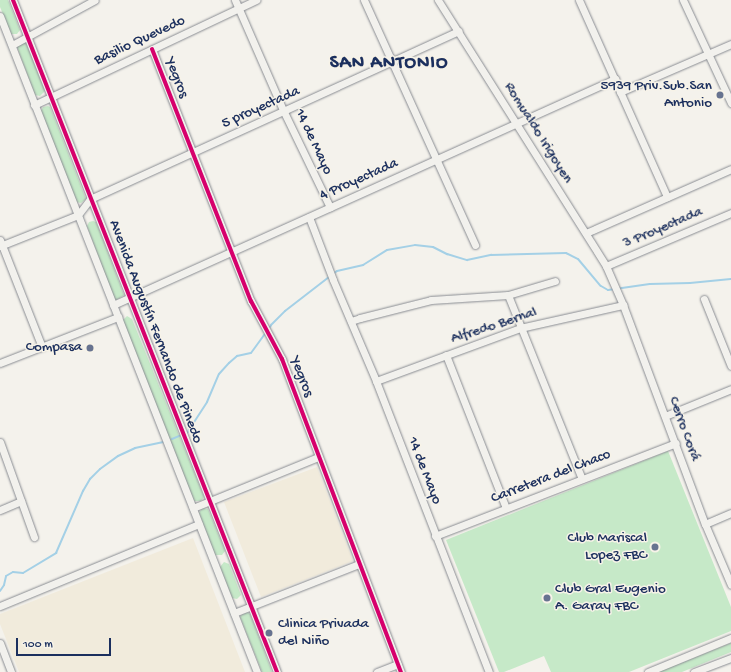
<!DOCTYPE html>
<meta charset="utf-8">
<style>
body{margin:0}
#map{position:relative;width:731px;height:672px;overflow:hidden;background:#f4f2ec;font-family:"Gochi Hand",sans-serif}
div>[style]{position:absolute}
.built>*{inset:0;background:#f1ebdc}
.green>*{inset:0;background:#c6e9c8}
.stream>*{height:2px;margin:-1px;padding:0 1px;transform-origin:1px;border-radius:1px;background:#a4d0e6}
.roads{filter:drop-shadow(0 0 1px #898c92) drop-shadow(0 0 1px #898c92)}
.minor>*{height:7px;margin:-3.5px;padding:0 3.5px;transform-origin:3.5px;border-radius:3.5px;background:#f2f1ed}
.cycleway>*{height:4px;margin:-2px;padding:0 2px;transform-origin:2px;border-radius:2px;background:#d6006c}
.dots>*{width:11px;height:11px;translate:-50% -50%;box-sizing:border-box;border:2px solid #f7f3e8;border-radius:50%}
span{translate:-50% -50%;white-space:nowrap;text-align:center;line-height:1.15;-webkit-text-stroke:3px #f7f3e8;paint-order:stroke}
.street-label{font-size:15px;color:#1b2f5e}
.poi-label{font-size:15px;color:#1b2f5e}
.right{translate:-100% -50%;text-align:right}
.left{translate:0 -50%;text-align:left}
.district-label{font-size:19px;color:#1b2f5e;font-weight:700;letter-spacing:1px}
.scale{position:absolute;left:16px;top:638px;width:95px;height:18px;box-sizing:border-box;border:2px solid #1b2f5e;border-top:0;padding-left:5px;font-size:12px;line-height:14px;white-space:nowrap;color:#1b2f5e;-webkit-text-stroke:3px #f7f3e8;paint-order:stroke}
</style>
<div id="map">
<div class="built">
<div style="clip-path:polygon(317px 467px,353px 561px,261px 597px,224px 502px)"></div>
<div style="clip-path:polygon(193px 538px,245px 672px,19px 672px,0 624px,0 614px)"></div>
</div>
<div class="green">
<div style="clip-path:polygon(0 0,8px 0,20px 30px,17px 34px,11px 34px,0 7px)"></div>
<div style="clip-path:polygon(24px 42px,26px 43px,45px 91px,40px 96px,35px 95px,17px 47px,18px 45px)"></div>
<div style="clip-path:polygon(48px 106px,50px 107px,86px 199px,81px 203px,76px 202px,41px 111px,43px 107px)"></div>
<div style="clip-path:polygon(93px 221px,96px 222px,124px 295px,117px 300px,114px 299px,87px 226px,89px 222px)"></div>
<div style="clip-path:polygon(127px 316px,132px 319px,204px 497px,201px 501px,194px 501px,122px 321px)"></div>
<div style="clip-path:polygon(668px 451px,731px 607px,731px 631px,629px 672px,551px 672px,544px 656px,504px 672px,499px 672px,446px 540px)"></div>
<div style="clip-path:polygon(202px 508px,208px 509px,225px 551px,222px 555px,215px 555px,199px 513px)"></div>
<div style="clip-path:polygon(224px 562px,229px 564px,241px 595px,237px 599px,232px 598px,220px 567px)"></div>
<div style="clip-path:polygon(247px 612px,250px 614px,272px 672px,262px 672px,240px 617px,243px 613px)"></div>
<div style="clip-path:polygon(731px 643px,731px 652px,682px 672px,658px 672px)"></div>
</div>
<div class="stream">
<div style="left:333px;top:274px;width:5px;rotate:-37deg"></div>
<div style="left:337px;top:271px;width:27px;rotate:-13deg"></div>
<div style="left:363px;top:265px;width:28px;rotate:-32deg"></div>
<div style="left:387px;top:250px;width:28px;rotate:-10deg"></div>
<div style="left:415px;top:245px;width:18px;rotate:6deg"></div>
<div style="left:433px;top:247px;width:16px;rotate:27deg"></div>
<div style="left:447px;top:254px;width:21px;rotate:17deg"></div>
<div style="left:467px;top:260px;width:25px;rotate:-12deg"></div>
<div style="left:491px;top:255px;width:75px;rotate:-1.5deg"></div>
<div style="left:566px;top:253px;width:13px;rotate:27deg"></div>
<div style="left:578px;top:259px;width:35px;rotate:50deg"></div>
<div style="left:601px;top:286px;width:8px;rotate:30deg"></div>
<div style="left:608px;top:290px;width:42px;rotate:-8.1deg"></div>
<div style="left:650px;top:284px;width:40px;rotate:-1.4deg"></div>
<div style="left:690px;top:283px;width:41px;rotate:-5.6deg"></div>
<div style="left:187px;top:433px;width:37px;rotate:-57deg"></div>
<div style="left:207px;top:402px;width:30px;rotate:-67deg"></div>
<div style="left:219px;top:374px;width:15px;rotate:-48deg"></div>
<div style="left:229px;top:363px;width:11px;rotate:-41deg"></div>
<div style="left:237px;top:356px;width:14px;rotate:-12deg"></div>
<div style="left:251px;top:353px;width:34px;rotate:-54deg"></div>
<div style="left:271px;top:325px;width:20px;rotate:-45deg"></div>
<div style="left:285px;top:311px;width:56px;rotate:-37.7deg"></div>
<div style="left:172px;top:439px;width:8px;rotate:-23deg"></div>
<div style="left:0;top:591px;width:7px;rotate:-56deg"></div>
<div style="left:4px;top:585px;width:9px;rotate:-77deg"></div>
<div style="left:6px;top:576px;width:8px;rotate:-30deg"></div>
<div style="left:13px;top:572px;width:10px;rotate:6deg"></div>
<div style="left:23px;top:573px;width:39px;rotate:-31deg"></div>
<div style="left:56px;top:553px;width:68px;rotate:-66.5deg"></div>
<div style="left:83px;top:491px;width:14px;rotate:-60deg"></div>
<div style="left:90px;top:479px;width:14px;rotate:-45deg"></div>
<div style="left:100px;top:469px;width:22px;rotate:-36deg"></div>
<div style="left:118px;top:456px;width:19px;rotate:-25deg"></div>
<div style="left:135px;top:448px;width:29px;rotate:-12deg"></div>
</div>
<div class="roads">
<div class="minor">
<div style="left:13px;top:0;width:722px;rotate:68.55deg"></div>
<div style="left:235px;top:0;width:122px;rotate:66.4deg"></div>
<div style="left:284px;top:112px;width:106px;rotate:64.2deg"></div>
<div style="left:364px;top:0;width:269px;rotate:65.6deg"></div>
<div style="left:438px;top:0;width:315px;rotate:57.7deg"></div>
<div style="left:606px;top:266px;width:43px;rotate:66.4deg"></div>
<div style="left:623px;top:305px;width:234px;rotate:69.5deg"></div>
<div style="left:705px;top:524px;width:66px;rotate:66.9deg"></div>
<div style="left:579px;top:0;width:216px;rotate:65.9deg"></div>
<div style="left:683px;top:0;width:114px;rotate:65deg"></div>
<div style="left:0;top:16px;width:705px;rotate:68.61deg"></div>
<div style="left:12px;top:45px;width:94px;rotate:-28.5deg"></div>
<div style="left:152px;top:49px;width:271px;rotate:68.6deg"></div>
<div style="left:251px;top:301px;width:66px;rotate:61.9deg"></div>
<div style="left:282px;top:359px;width:335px;rotate:69.2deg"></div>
<div style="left:620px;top:92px;width:121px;rotate:-23.4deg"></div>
<div style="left:34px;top:105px;width:246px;rotate:-25.3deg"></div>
<div style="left:309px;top:217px;width:67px;rotate:69.1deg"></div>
<div style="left:333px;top:280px;width:110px;rotate:66.9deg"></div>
<div style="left:376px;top:381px;width:312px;rotate:68.8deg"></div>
<div style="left:586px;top:233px;width:158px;rotate:-23.8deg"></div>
<div style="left:0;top:240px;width:115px;rotate:68.6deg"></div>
<div style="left:0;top:246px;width:84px;rotate:-21.7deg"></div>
<div style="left:78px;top:215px;width:20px;rotate:-53deg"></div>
<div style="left:90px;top:199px;width:405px;rotate:-24.5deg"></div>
<div style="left:606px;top:266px;width:136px;rotate:-23deg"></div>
<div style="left:508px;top:295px;width:198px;rotate:68.1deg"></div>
<div style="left:704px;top:299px;width:72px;rotate:68.1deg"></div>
<div style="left:113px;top:305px;width:551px;rotate:-24.24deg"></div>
<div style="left:351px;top:321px;width:9px;rotate:-18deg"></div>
<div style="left:360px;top:318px;width:73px;rotate:-14.2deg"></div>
<div style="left:431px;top:300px;width:77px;rotate:-3.7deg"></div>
<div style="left:508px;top:295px;width:49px;rotate:-16.6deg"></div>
<div style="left:446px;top:355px;width:164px;rotate:68.6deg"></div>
<div style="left:0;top:363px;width:127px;rotate:-21.3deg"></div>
<div style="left:376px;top:381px;width:153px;rotate:-20.2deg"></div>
<div style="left:520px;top:328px;width:106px;rotate:-12.6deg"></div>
<div style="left:665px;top:416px;width:71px;rotate:-22.2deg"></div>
<div style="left:0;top:442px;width:101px;rotate:70.3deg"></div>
<div style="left:193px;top:508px;width:135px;rotate:-22.2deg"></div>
<div style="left:0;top:510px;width:23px;rotate:-23deg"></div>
<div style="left:705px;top:524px;width:28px;rotate:-23deg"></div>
<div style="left:435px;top:536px;width:258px;rotate:-21.1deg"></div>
<div style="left:0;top:606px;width:215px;rotate:-22.4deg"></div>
<div style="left:234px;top:613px;width:134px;rotate:-21.4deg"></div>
<div style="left:0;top:643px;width:31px;rotate:69deg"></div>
<div style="left:377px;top:672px;width:22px;rotate:-21deg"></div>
<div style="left:648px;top:672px;width:90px;rotate:-22.3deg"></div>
<div style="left:694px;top:672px;width:40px;rotate:-21deg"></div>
</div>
</div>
<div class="cycleway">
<div style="left:13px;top:0;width:722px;rotate:68.55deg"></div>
<div style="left:152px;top:49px;width:271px;rotate:68.6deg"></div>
<div style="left:251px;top:301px;width:66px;rotate:61.9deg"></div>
<div style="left:282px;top:359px;width:335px;rotate:69.2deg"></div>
</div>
<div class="dots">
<div style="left:720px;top:95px;background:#677390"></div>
<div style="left:90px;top:348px;background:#677390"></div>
<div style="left:655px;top:547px;background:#677390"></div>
<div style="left:547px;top:598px;background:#677390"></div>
<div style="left:269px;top:633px;background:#677390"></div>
</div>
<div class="street-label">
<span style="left:140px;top:41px;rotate:-25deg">Basilio Quevedo</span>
<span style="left:176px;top:78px;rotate:69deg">Yegros</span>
<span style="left:261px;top:108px;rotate:-24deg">5 proyectada</span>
<span style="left:538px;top:133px;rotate:58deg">Romualdo Irigoyen</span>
<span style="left:313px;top:142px;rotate:65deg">14 de Mayo</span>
<span style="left:359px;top:180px;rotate:-24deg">4 Proyectada</span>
<span style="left:663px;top:228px;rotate:-23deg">3 Proyectada</span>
<span style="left:494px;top:326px;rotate:-18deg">Alfredo Bernal</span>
<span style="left:155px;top:332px;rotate:69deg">Avenida Augustín Fernando de Pinedo</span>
<span style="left:301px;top:377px;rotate:69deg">Yegros</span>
<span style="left:684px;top:429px;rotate:70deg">Cerro Corá</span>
<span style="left:424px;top:471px;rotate:69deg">14 de Mayo</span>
<span style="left:551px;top:477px;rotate:-21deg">Carretera del Chaco</span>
</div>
<div class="poi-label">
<span class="right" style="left:712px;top:95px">5939 Priv.Sub.San<br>Antonio</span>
<span class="right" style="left:82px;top:348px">Compasa</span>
<span class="right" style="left:647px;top:547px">Club Mariscal<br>Lopez FBC</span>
<span class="left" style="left:555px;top:598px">Club Gral Eugenio<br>A. Garay FBC</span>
<span class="left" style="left:278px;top:633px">Clinica Privada<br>del Niño</span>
</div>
<div class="district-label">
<span style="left:389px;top:64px">SAN ANTONIO</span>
</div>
<div class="scale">100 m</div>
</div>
